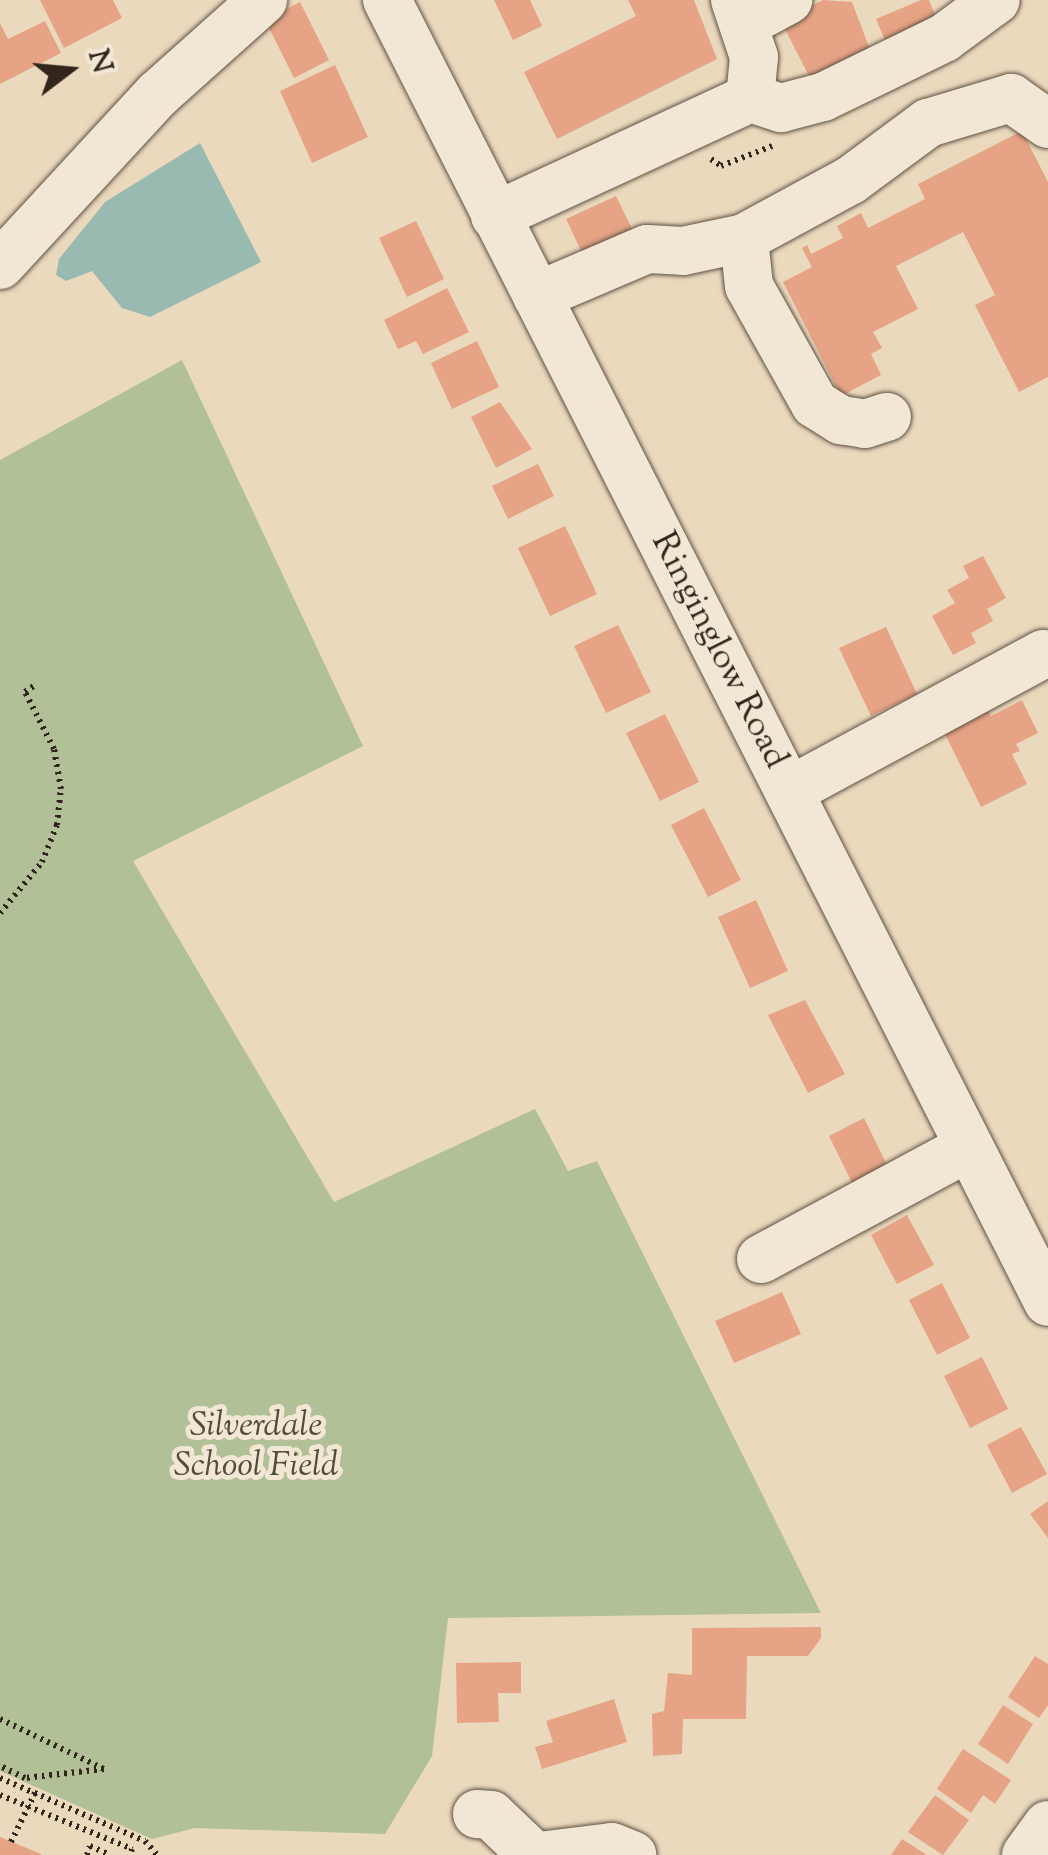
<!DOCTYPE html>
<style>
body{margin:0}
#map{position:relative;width:1048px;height:1855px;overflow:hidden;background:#ebd9be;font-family:"Sorts Mill Goudy",serif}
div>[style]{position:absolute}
.green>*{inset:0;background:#b1c096}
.water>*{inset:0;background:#98bab0}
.building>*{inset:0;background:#e6a385}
.path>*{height:6px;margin-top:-3px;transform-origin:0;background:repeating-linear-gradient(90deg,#32251c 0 2.5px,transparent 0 7.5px)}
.roads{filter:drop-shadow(0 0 2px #605244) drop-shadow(0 0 2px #605244)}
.minor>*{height:48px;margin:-24px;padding:0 24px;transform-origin:24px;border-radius:24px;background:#f2e6d5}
span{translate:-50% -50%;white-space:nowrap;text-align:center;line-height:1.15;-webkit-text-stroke:10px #f2e6d5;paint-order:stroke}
.street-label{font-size:35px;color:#32251c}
.park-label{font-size:35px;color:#524c3a;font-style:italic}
.north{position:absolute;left:20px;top:20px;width:100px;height:100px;-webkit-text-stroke:8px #f2e6d5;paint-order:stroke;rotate:74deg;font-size:28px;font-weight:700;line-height:40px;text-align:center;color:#32251c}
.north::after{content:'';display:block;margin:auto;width:35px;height:45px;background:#32251c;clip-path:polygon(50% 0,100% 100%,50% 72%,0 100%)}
</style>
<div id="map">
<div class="green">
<div style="clip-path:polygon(182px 360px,363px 746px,133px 861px,334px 1202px,535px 1109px,568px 1171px,597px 1161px,821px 1613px,448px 1618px,432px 1756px,385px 1834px,195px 1828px,152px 1839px,0 1771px,0 460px)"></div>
</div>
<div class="water">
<div style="clip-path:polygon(200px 143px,261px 262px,150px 317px,122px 308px,92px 271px,66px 281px,56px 275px,59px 259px,105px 202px)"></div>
</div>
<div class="building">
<div style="clip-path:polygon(40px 0,113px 0,122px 18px,64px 48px)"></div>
<div style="clip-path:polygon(494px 0,530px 0,542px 26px,513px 40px)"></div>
<div style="clip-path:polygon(628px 0,694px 0,717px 59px,557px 139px,524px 72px,636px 16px)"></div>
<div style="clip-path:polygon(823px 0,852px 2px,872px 55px,813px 84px,781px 21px)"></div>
<div style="clip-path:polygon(921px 0,929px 0,938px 22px,886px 43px,876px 19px)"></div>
<div style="clip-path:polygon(300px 2px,329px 60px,294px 78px,265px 20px)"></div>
<div style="clip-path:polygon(45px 21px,61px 53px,0 84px,0 23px,8px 39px)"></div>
<div style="clip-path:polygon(335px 65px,368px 137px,312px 163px,280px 91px)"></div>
<div style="clip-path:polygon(1022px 131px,1048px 182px,1048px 377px,1019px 392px,975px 305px,995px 295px,963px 232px,896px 266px,918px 309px,873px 332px,882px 348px,871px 354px,881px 375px,841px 396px,783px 282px,812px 267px,802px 248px,807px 245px,811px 254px,843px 238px,837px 226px,861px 213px,868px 228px,925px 199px,918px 184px)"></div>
<div style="clip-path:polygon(616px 196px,632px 229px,582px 253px,566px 219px)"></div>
<div style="clip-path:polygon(416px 221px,444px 279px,407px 297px,379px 238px)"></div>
<div style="clip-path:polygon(447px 288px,469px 332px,423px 354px,416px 341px,398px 349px,384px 320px)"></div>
<div style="clip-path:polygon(477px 341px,499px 387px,452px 409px,431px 363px)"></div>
<div style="clip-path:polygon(500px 402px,532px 449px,496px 468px,471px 417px)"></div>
<div style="clip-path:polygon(538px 464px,554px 496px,508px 519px,492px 486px)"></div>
<div style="clip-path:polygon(565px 526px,597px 594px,550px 616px,518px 548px)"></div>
<div style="clip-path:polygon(983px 556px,1006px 598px,987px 609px,993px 621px,971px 633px,976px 643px,953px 655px,932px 616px,955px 603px,947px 590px,969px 578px,963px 566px)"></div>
<div style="clip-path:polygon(618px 625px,651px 692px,606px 713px,574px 646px)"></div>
<div style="clip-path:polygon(886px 627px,917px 694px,871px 716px,839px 648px)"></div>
<div style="clip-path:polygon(1022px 700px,1038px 733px,1016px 744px,1020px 751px,1012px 754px,1027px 784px,981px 807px,943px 730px,987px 708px,991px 716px)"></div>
<div style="clip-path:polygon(665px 714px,699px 782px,660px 801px,626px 733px)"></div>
<div style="clip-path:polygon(704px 808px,741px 880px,708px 897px,671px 825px)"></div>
<div style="clip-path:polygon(756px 900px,788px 971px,750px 988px,718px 917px)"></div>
<div style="clip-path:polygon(805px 1000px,845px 1074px,808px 1093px,768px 1015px)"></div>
<div style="clip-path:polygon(864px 1118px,894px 1179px,859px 1197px,829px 1136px)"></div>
<div style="clip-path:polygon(907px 1215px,934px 1265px,897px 1284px,871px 1235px)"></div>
<div style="clip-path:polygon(942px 1283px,970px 1338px,937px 1355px,909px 1300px)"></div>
<div style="clip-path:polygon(782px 1292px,801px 1334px,734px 1363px,715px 1321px)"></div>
<div style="clip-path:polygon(982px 1357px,1008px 1409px,970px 1428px,944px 1376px)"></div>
<div style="clip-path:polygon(1021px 1427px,1047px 1474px,1012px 1493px,987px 1445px)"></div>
<div style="clip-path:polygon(1048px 1501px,1048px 1538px,1030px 1514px)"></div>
<div style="clip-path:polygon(821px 1627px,821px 1638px,808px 1656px,747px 1656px,746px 1719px,683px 1719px,682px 1754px,653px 1756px,652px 1714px,664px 1711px,668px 1673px,692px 1675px,692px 1628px)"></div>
<div style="clip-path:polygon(1035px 1656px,1048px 1664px,1048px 1705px,1039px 1718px,1008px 1697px)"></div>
<div style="clip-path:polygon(521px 1662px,521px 1693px,498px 1693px,499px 1722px,457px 1723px,456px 1663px)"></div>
<div style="clip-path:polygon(614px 1699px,627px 1742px,542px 1769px,535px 1747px,553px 1742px,546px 1721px)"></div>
<div style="clip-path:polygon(1003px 1705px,1033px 1724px,1008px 1764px,978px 1744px)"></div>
<div style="clip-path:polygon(963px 1749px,1011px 1780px,995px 1804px,983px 1795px,971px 1813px,937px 1789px)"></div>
<div style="clip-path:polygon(935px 1795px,969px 1820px,943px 1855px,908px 1832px)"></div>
<div style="clip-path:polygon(0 1837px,41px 1854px,41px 1855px,0 1855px)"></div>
<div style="clip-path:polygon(902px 1839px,927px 1855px,891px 1855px)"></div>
</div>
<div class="path">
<div style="left:711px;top:159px;width:12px;rotate:35deg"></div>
<div style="left:721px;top:166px;width:55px;rotate:-21.4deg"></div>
<div style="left:0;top:913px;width:66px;rotate:-50.5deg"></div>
<div style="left:42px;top:862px;width:40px;rotate:-68deg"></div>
<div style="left:57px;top:825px;width:36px;rotate:-84deg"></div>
<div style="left:61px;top:789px;width:41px;rotate:-99.9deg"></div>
<div style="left:54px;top:749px;width:64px;rotate:-117deg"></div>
<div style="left:25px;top:692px;width:12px;rotate:-35deg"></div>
<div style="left:0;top:1719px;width:115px;rotate:25.7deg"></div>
<div style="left:104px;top:1769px;width:80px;rotate:173.5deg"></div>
<div style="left:25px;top:1778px;width:28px;rotate:-154deg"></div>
<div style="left:0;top:1778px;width:158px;rotate:23.5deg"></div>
<div style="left:145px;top:1841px;width:18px;rotate:49deg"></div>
<div style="left:0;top:1795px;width:143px;rotate:22.2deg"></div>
<div style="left:132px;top:1849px;width:6px;rotate:108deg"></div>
<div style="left:11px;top:1842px;width:55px;rotate:-63.9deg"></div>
<div style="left:87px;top:1855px;width:9px;rotate:-72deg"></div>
<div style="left:90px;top:1846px;width:22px;rotate:24deg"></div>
</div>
<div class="roads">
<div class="minor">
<div style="left:387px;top:0;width:1460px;rotate:63.08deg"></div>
<div style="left:747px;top:22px;width:47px;rotate:-28.2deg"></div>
<div style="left:750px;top:98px;width:33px;rotate:18deg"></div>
<div style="left:781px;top:108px;width:43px;rotate:-14.7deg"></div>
<div style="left:823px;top:97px;width:135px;rotate:-26deg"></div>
<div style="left:944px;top:38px;width:64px;rotate:-36.2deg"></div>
<div style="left:495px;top:216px;width:281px;rotate:-24.8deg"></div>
<div style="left:750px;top:98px;width:41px;rotate:-84.4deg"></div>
<div style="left:754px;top:57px;width:60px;rotate:-108.4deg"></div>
<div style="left:744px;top:238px;width:48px;rotate:84.1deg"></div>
<div style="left:749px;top:286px;width:135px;rotate:60.8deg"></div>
<div style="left:815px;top:404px;width:31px;rotate:32deg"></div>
<div style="left:841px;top:420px;width:24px;rotate:9deg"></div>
<div style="left:865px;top:424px;width:23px;rotate:-18deg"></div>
<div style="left:0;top:265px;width:233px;rotate:-47.3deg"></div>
<div style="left:158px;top:94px;width:141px;rotate:-41.8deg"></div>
<div style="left:537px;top:296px;width:120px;rotate:-23.1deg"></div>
<div style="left:647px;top:249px;width:36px;rotate:3deg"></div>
<div style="left:683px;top:251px;width:62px;rotate:-12deg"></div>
<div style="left:744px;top:238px;width:122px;rotate:-28.5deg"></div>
<div style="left:851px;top:180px;width:96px;rotate:-36.5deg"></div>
<div style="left:928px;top:123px;width:87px;rotate:-16.8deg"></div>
<div style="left:1011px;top:98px;width:45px;rotate:35.1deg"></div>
<div style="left:789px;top:791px;width:289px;rotate:-28.3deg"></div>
<div style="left:761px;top:1259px;width:236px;rotate:-28.3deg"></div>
<div style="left:477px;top:1814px;width:14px;rotate:4deg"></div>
<div style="left:491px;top:1815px;width:58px;rotate:43.6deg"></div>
<div style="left:547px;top:1855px;width:65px;rotate:-7deg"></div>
<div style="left:612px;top:1847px;width:22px;rotate:22deg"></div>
<div style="left:1026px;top:1855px;width:37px;rotate:-54deg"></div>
</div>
</div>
<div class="street-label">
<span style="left:718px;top:651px;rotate:63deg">Ringinglow Road</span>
</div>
<div class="park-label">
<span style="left:256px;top:1447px">Silverdale<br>School Field</span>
</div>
<div class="north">N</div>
</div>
